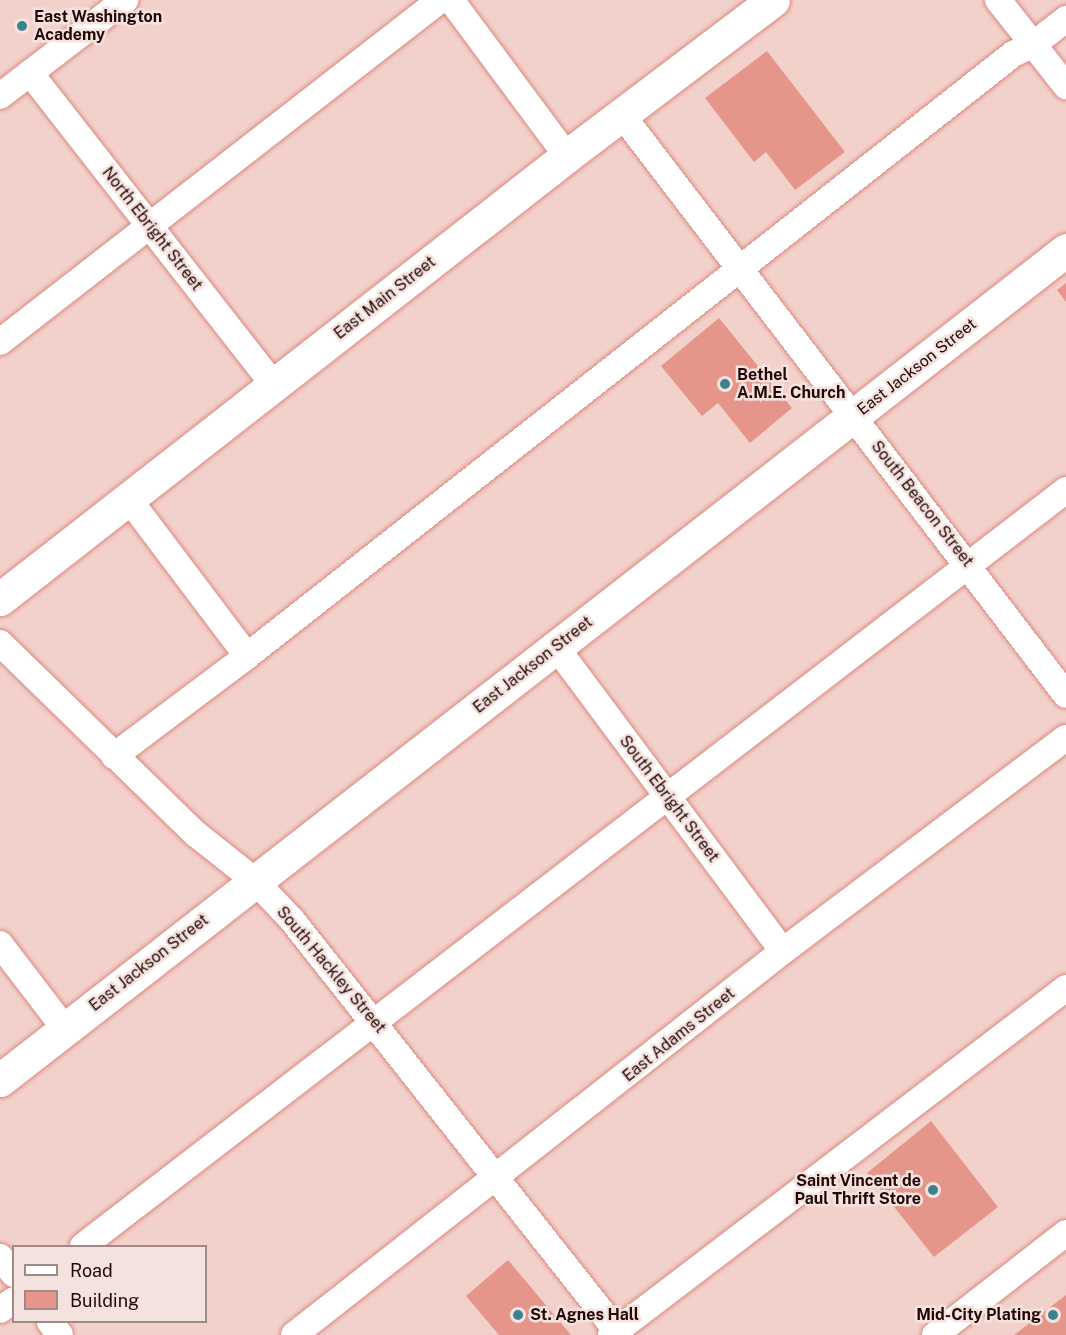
<!DOCTYPE html>
<style>
body{margin:0}
#map{position:relative;width:1066px;height:1335px;overflow:hidden;background:#f3d1cb;font-family:"Public Sans",sans-serif}
div>[style]{position:absolute}
.building>*{inset:0;background:#e59589}
.roads{filter:drop-shadow(0 0 2px #d98a7e) drop-shadow(0 0 2px #d98a7e)}
.minor>*{height:26px;margin:-13px;padding:0 13px;transform-origin:13px;border-radius:13px;background:#fff}
.major>*{height:33px;margin:-16.5px;padding:0 16.5px;transform-origin:16.5px;border-radius:16.5px;background:#fff}
.dots>*{width:16px;height:16px;translate:-50% -50%;box-sizing:border-box;border:3px solid #f4e2df;border-radius:50%}
span{translate:-50% -50%;white-space:nowrap;text-align:center;line-height:1.15;-webkit-text-stroke:5px #f4e2df;paint-order:stroke}
.poi-label{font-size:16px;color:#230705;font-weight:700}
.left{translate:0 -50%;text-align:left}
.right{translate:-100% -50%;text-align:right}
.street-label{font-size:16px;color:#230705}
.legend{position:absolute;left:12px;top:1245px;width:195px;height:78px;box-sizing:border-box;background:#f4e2df;border:2px solid #a08a88;margin:0;padding:8px 10px;list-style:none;font-size:18px;color:#230705}
.legend li{display:flex;align-items:center;gap:12px;height:30px}
.legend b{width:30px;border:2px solid #a08a88}
</style>
<div id="map">
<div class="building">
<div style="clip-path:polygon(767px 51px,845px 152px,795px 190px,766px 152px,754px 162px,705px 98px)"></div>
<div style="clip-path:polygon(1066px 283px,1066px 302px,1057px 290px)"></div>
<div style="clip-path:polygon(719px 318px,792px 408px,750px 443px,718px 403px,702px 416px,661px 366px)"></div>
<div style="clip-path:polygon(931px 1121px,998px 1207px,934px 1257px,867px 1173px)"></div>
<div style="clip-path:polygon(508px 1260px,571px 1335px,499px 1335px,466px 1296px)"></div>
<div style="clip-path:polygon(1066px 1295px,1066px 1335px,1014px 1335px)"></div>
</div>
<div class="roads">
<div class="minor">
<div style="left:451px;top:0;width:194px;rotate:53.4deg"></div>
<div style="left:998px;top:0;width:110px;rotate:51.7deg"></div>
<div style="left:30px;top:73px;width:396px;rotate:52deg"></div>
<div style="left:0;top:96px;width:158px;rotate:-37.5deg"></div>
<div style="left:622px;top:115px;width:730px;rotate:52.57deg"></div>
<div style="left:0;top:342px;width:557px;rotate:-37.86deg"></div>
<div style="left:128px;top:498px;width:198px;rotate:53deg"></div>
<div style="left:247px;top:656px;width:974px;rotate:-38.16deg"></div>
<div style="left:1013px;top:54px;width:23px;rotate:-25deg"></div>
<div style="left:1034px;top:44px;width:41px;rotate:-38deg"></div>
<div style="left:0;top:643px;width:274px;rotate:44.3deg"></div>
<div style="left:196px;top:834px;width:75px;rotate:38.5deg"></div>
<div style="left:255px;top:881px;width:54px;rotate:46.5deg"></div>
<div style="left:292px;top:920px;width:529px;rotate:51.68deg"></div>
<div style="left:556px;top:647px;width:379px;rotate:53.3deg"></div>
<div style="left:114px;top:756px;width:166px;rotate:-36.9deg"></div>
<div style="left:0;top:944px;width:107px;rotate:52.6deg"></div>
<div style="left:83px;top:1246px;width:1240px;rotate:-37.56deg"></div>
<div style="left:0;top:1257px;width:22px;rotate:51deg"></div>
<div style="left:0;top:1310px;width:17px;rotate:-36deg"></div>
<div style="left:50px;top:1322px;width:16px;rotate:52deg"></div>
<div style="left:294px;top:1335px;width:622px;rotate:-38.14deg"></div>
<div style="left:783px;top:951px;width:354px;rotate:-37deg"></div>
<div style="left:611px;top:1335px;width:572px;rotate:-37.33deg"></div>
<div style="left:935px;top:1335px;width:166px;rotate:-37.9deg"></div>
</div>
<div class="major">
<div style="left:0;top:599px;width:720px;rotate:-38deg"></div>
<div style="left:567px;top:156px;width:258px;rotate:-37.1deg"></div>
<div style="left:0;top:1080px;width:1351px;rotate:-37.9deg"></div>
</div>
</div>
<div class="dots">
<div style="left:22px;top:26px;background:#3d838e"></div>
<div style="left:725px;top:384px;background:#3d838e"></div>
<div style="left:933px;top:1190px;background:#3d838e"></div>
<div style="left:518px;top:1315px;background:#3d838e"></div>
<div style="left:1053px;top:1315px;background:#3d838e"></div>
</div>
<div class="poi-label">
<span class="left" style="left:34px;top:26px">East Washington<br>Academy</span>
<span class="left" style="left:737px;top:384px">Bethel<br>A.M.E. Church</span>
<span class="right" style="left:921px;top:1190px">Saint Vincent de<br>Paul Thrift Store</span>
<span class="left" style="left:530px;top:1315px">St. Agnes Hall</span>
<span class="right" style="left:1041px;top:1315px">Mid-City Plating</span>
</div>
<div class="street-label">
<span style="left:152px;top:229px;rotate:52deg">North Ebright Street</span>
<span style="left:385px;top:298px;rotate:-38deg">East Main Street</span>
<span style="left:917px;top:367px;rotate:-38deg">East Jackson Street</span>
<span style="left:922px;top:504px;rotate:52deg">South Beacon Street</span>
<span style="left:533px;top:665px;rotate:-38deg">East Jackson Street</span>
<span style="left:669px;top:799px;rotate:53deg">South Ebright Street</span>
<span style="left:149px;top:963px;rotate:-38deg">East Jackson Street</span>
<span style="left:331px;top:970px;rotate:50deg">South Hackley Street</span>
<span style="left:679px;top:1035px;rotate:-39deg">East Adams Street</span>
</div>
<ul class="legend">
<li><b style="height:8px;background:#fff"></b>Road</li>
<li><b style="height:16px;background:#e59589"></b>Building</li>
</ul>
</div>
